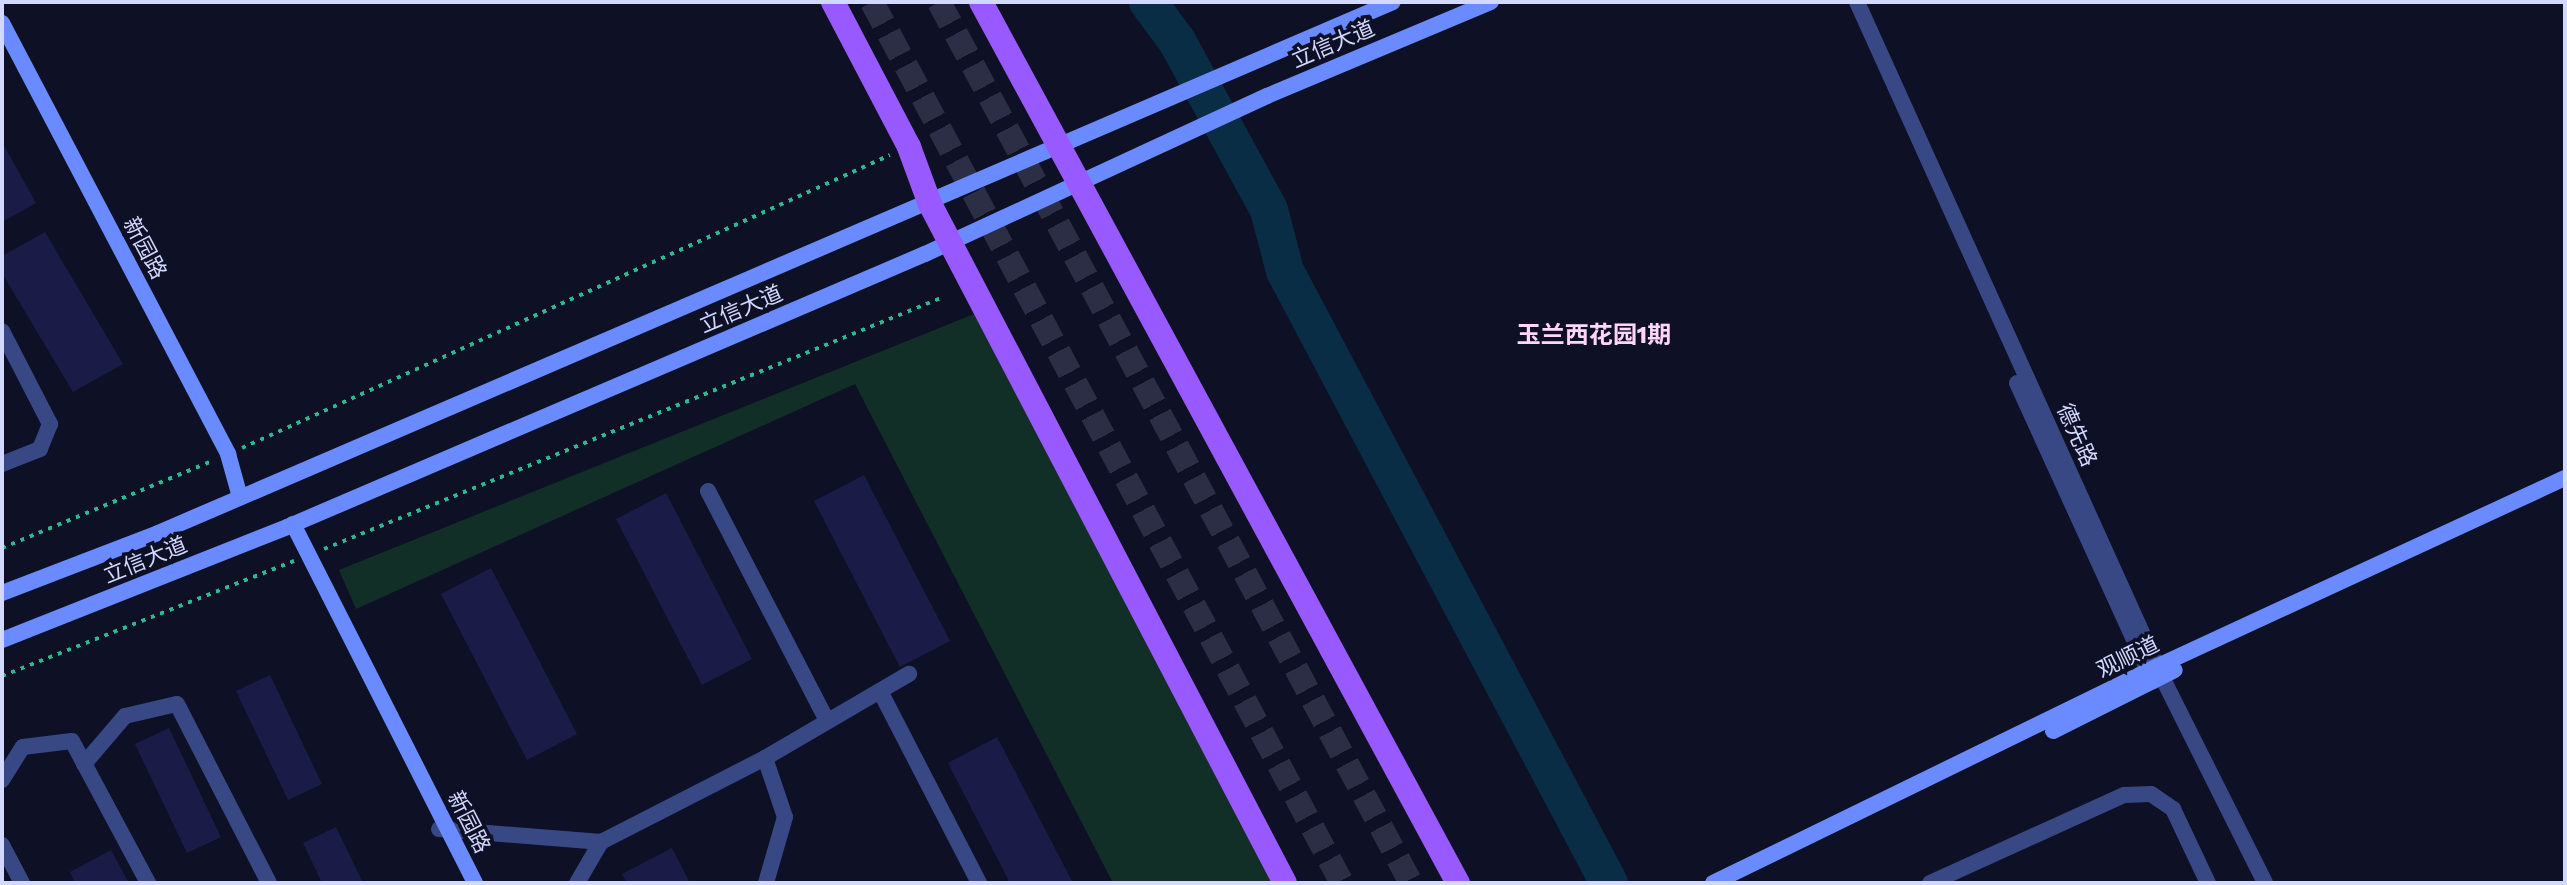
<!DOCTYPE html>
<meta charset="utf-8">
<style>
body{margin:0}
#map{position:relative;width:2567px;height:885px;overflow:hidden;background:#0e1025;font-family:"Work Sans","Noto Sans SC",sans-serif}
div>[style]{position:absolute}
.green>*{inset:0;background:#112f27}
.river>*{height:38px;margin:-19px;padding:0 19px;transform-origin:19px;border-radius:19px;background:#092d44}
.building>*{inset:0;background:#1a1c47}
.highway-tunnel>*{height:24px;margin-top:-12px;transform-origin:0;background:repeating-linear-gradient(90deg,#2c2e46 0 24px,transparent 0 36px)}
.path>*{height:4px;margin-top:-2px;transform-origin:0;background:repeating-linear-gradient(90deg,#2db98e 0 4px,transparent 0 10px)}
.street>*{height:16px;margin:-8px;padding:0 8px;transform-origin:8px;border-radius:8px;background:#384885}
.secondary>*{height:16px;margin:-8px;padding:0 8px;transform-origin:8px;border-radius:8px;background:#6a8bff}
.primary>*{height:24px;margin:-12px;padding:0 12px;transform-origin:12px;border-radius:12px;background:#985aff}
span{translate:-50% -50%;white-space:nowrap;text-align:center;line-height:1.15;-webkit-text-stroke:7px #0e1025;paint-order:stroke}
.street-label{font-size:22px;color:#d3d8ff}
.neighbourhood-label{font-size:24px;color:#ffd5fa;font-weight:700}
.frame{position:absolute;inset:0;border:4px solid #d3d8ff;pointer-events:none}
</style>
<div id="map">
<div class="green">
<div style="clip-path:polygon(979px 312px,1278px 883px,1113px 883px,855px 384px,356px 609px,339px 570px)"></div>
</div>
<div class="river">
<div style="left:1148px;top:2px;width:49px;rotate:53.4deg"></div>
<div style="left:1177px;top:41px;width:192px;rotate:61.4deg"></div>
<div style="left:1269px;top:210px;width:63px;rotate:75.3deg"></div>
<div style="left:1285px;top:271px;width:692px;rotate:62.1deg"></div>
</div>
<div class="building">
<div style="clip-path:polygon(2px 142px,36px 203px,2px 222px)"></div>
<div style="clip-path:polygon(45px 232px,123px 364px,73px 392px,2px 273px,2px 256px)"></div>
<div style="clip-path:polygon(864px 475px,950px 641px,900px 667px,814px 501px)"></div>
<div style="clip-path:polygon(666px 493px,752px 659px,702px 685px,616px 519px)"></div>
<div style="clip-path:polygon(491px 568px,577px 734px,527px 760px,441px 594px)"></div>
<div style="clip-path:polygon(270px 675px,322px 784px,288px 800px,236px 691px)"></div>
<div style="clip-path:polygon(169px 728px,221px 837px,187px 853px,135px 744px)"></div>
<div style="clip-path:polygon(997px 737px,1073px 883px,1010px 883px,948px 763px)"></div>
<div style="clip-path:polygon(336px 827px,363px 883px,322px 883px,303px 843px)"></div>
<div style="clip-path:polygon(672px 848px,690px 883px,627px 883px,622px 874px)"></div>
<div style="clip-path:polygon(111px 850px,129px 883px,75px 883px,70px 872px)"></div>
</div>
<div class="highway-tunnel">
<div style="left:872px;top:2px;width:999px;rotate:61.92deg"></div>
<div style="left:939px;top:2px;width:999px;rotate:61.82deg"></div>
</div>
<div class="path">
<div style="left:242px;top:448px;width:711px;rotate:-24.33deg"></div>
<div style="left:2px;top:548px;width:227px;rotate:-22.5deg"></div>
<div style="left:324px;top:549px;width:666px;rotate:-22.14deg"></div>
<div style="left:2px;top:676px;width:314px;rotate:-21.5deg"></div>
</div>
<div class="street">
<div style="left:1857px;top:2px;width:741px;rotate:65.68deg"></div>
<div style="left:2162px;top:677px;width:230px;rotate:63.4deg"></div>
<div style="left:2px;top:331px;width:105px;rotate:62.7deg"></div>
<div style="left:50px;top:424px;width:27px;rotate:112deg"></div>
<div style="left:40px;top:449px;width:41px;rotate:158.5deg"></div>
<div style="left:2017px;top:383px;width:328px;rotate:65.5deg"></div>
<div style="left:708px;top:491px;width:259px;rotate:62.6deg"></div>
<div style="left:880px;top:691px;width:216px;rotate:62.7deg"></div>
<div style="left:765px;top:758px;width:62px;rotate:71.3deg"></div>
<div style="left:785px;top:817px;width:69px;rotate:106.1deg"></div>
<div style="left:84px;top:764px;width:63px;rotate:-49.5deg"></div>
<div style="left:125px;top:716px;width:53px;rotate:-13deg"></div>
<div style="left:177px;top:704px;width:201px;rotate:62.8deg"></div>
<div style="left:2px;top:780px;width:39px;rotate:-58deg"></div>
<div style="left:23px;top:747px;width:49px;rotate:-7deg"></div>
<div style="left:72px;top:741px;width:161px;rotate:61.8deg"></div>
<div style="left:439px;top:829px;width:163px;rotate:4.6deg"></div>
<div style="left:601px;top:842px;width:184px;rotate:-27.1deg"></div>
<div style="left:765px;top:758px;width:167px;rotate:-30.3deg"></div>
<div style="left:2px;top:845px;width:43px;rotate:62.2deg"></div>
<div style="left:577px;top:883px;width:48px;rotate:-59.7deg"></div>
<div style="left:1930px;top:883px;width:213px;rotate:-24.4deg"></div>
<div style="left:2124px;top:795px;width:27px;rotate:-2deg"></div>
<div style="left:2151px;top:794px;width:27px;rotate:34deg"></div>
<div style="left:2173px;top:809px;width:82px;rotate:64.7deg"></div>
</div>
<div class="secondary">
<div style="left:2px;top:23px;width:487px;rotate:62.3deg"></div>
<div style="left:228px;top:454px;width:45px;rotate:74.4deg"></div>
<div style="left:293px;top:524px;width:402px;rotate:63.1deg"></div>
<div style="left:2px;top:593px;width:167px;rotate:-21deg"></div>
<div style="left:158px;top:533px;width:1344px;rotate:-23.27deg"></div>
<div style="left:2px;top:640px;width:307px;rotate:-21.6deg"></div>
<div style="left:287px;top:527px;width:694px;rotate:-23.17deg"></div>
<div style="left:925px;top:254px;width:377px;rotate:-24.8deg"></div>
<div style="left:1267px;top:96px;width:243px;rotate:-22.8deg"></div>
<div style="left:2053px;top:731px;width:136px;rotate:-26.6deg"></div>
<div style="left:1713px;top:883px;width:495px;rotate:-26deg"></div>
<div style="left:2158px;top:666px;width:448px;rotate:-24.8deg"></div>
</div>
<div class="primary">
<div style="left:833px;top:2px;width:164px;rotate:62.3deg"></div>
<div style="left:909px;top:147px;width:61px;rotate:69.8deg"></div>
<div style="left:930px;top:204px;width:766px;rotate:62.4deg"></div>
<div style="left:981px;top:2px;width:1002px;rotate:61.57deg"></div>
</div>
<div class="street-label">
<span style="left:1333px;top:44px;rotate:-23deg">立信大道</span>
<span style="left:145px;top:248px;rotate:62deg">新园路</span>
<span style="left:741px;top:309px;rotate:-23deg">立信大道</span>
<span style="left:2077px;top:435px;rotate:66deg">德先路</span>
<span style="left:145px;top:560px;rotate:-22deg">立信大道</span>
<span style="left:2128px;top:657px;rotate:-26deg">观顺道</span>
<span style="left:469px;top:822px;rotate:63deg">新园路</span>
</div>
<div class="neighbourhood-label">
<span style="left:1594px;top:336px">玉兰西花园1期</span>
</div>
<div class="frame"></div>
</div>
